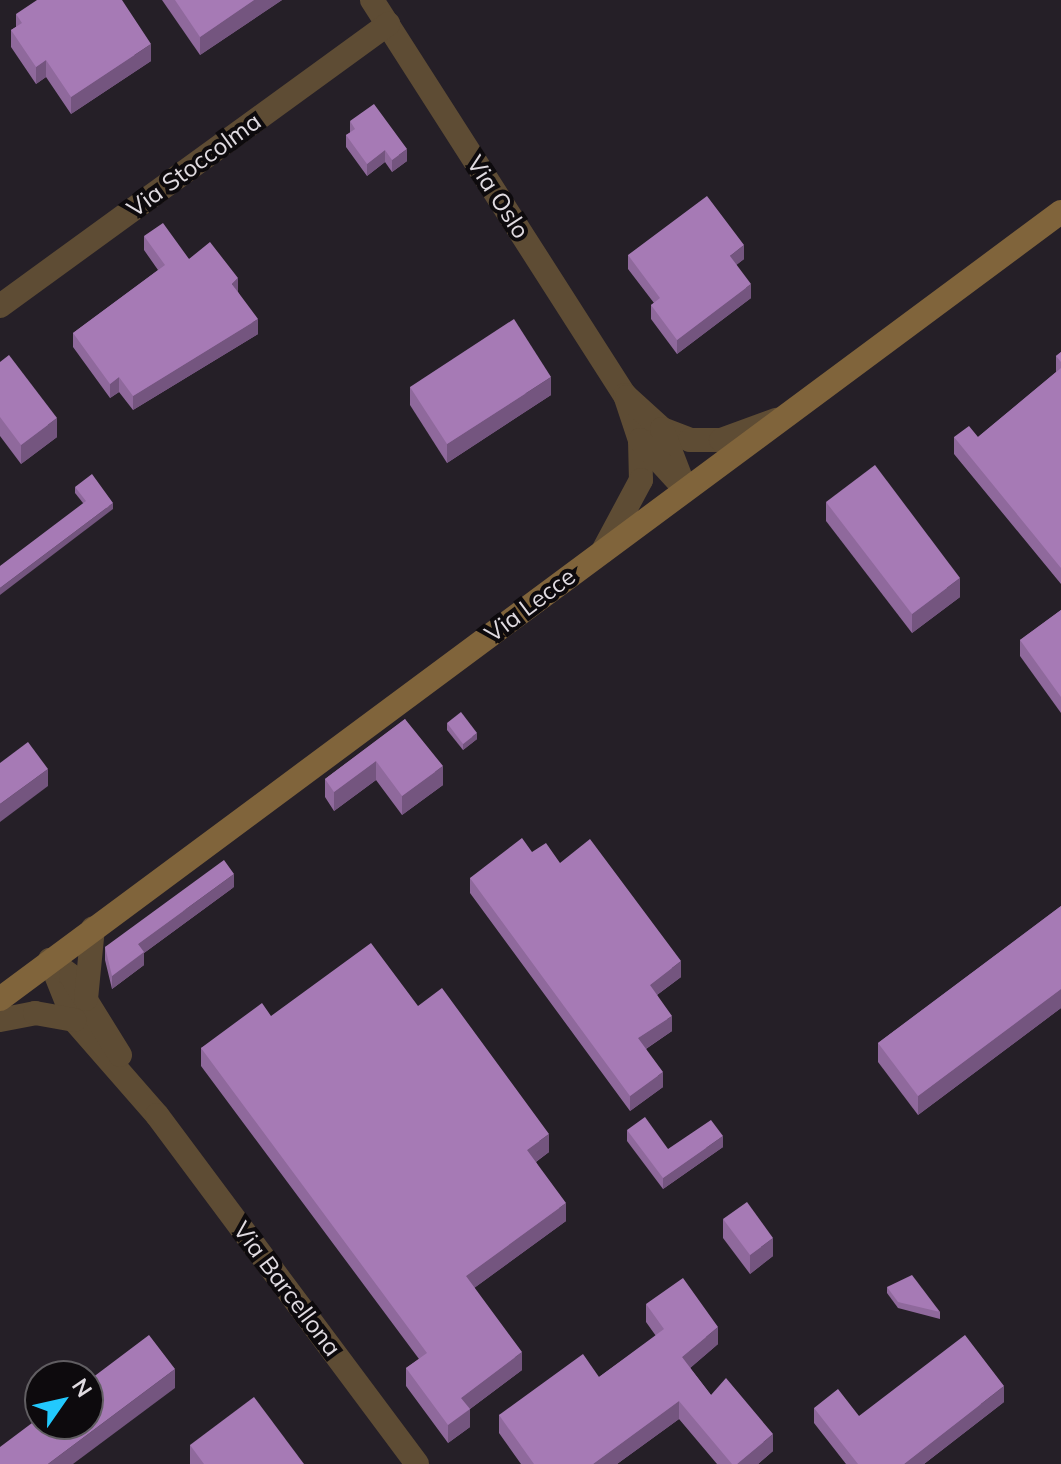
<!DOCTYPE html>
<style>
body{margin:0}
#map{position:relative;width:1061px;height:1464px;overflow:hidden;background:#251f27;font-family:Mulish,sans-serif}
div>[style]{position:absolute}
.street>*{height:24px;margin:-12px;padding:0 12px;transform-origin:12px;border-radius:12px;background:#5e4c34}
.secondary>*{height:24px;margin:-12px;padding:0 12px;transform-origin:12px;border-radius:12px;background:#80643b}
.wall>*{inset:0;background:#8f699c}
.shaded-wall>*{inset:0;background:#74557f}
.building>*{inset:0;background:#a67ab5}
span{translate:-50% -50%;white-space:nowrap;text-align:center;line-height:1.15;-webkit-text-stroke:8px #0d0a0d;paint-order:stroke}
.street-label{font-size:24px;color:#e0dbe1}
.north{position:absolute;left:24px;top:1360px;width:80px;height:80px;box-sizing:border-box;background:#0d0a0d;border:2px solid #615e62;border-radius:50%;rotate:56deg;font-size:22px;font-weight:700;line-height:32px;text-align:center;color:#e0dbe1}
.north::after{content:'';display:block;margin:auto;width:28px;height:36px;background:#22c9fd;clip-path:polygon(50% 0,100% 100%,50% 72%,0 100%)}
</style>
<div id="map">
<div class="street">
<div style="left:372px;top:0;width:469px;rotate:57.4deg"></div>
<div style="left:625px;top:395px;width:47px;rotate:71.6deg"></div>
<div style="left:640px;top:440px;width:40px;rotate:88.6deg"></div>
<div style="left:641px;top:480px;width:81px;rotate:118.2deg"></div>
<div style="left:0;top:306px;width:480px;rotate:-36deg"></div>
<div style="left:627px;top:397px;width:47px;rotate:42.4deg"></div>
<div style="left:662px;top:429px;width:30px;rotate:21deg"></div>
<div style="left:690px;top:440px;width:31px"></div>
<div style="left:721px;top:440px;width:59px;rotate:-20deg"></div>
<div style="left:662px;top:429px;width:64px;rotate:69deg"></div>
<div style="left:640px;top:440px;width:67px;rotate:47.4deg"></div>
<div style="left:50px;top:960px;width:65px;rotate:68.2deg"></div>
<div style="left:74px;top:1020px;width:126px;rotate:48.9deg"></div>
<div style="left:157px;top:1115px;width:435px;rotate:53.3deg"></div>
<div style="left:50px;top:960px;width:26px;rotate:37deg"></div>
<div style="left:71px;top:976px;width:93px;rotate:58.2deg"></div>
<div style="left:86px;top:999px;width:71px;rotate:-84.4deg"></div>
<div style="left:0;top:1020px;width:36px;rotate:-11deg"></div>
<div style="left:35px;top:1013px;width:40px;rotate:10deg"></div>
</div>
<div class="secondary">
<div style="left:0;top:999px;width:1321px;rotate:-36.57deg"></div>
</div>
<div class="wall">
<div style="clip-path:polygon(162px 0,282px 0,200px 55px)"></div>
<div style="clip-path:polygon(16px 14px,151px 61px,71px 114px,46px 77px,36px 84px,11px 47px,11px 30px,16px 27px)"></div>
<div style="clip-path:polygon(350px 121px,407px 161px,392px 172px,385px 162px,367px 176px,346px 147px,346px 135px,350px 133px)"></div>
<div style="clip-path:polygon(144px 236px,189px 259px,238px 292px,258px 334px,133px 410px,119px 392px,110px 398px,73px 347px,73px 333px,158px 270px,144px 250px)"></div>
<div style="clip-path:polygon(628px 255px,744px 259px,736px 265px,751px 298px,677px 354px,651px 319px,651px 305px,654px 303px,628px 269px)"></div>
<div style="clip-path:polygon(1061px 352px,1061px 584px,954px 454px,954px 437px,978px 437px,1056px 372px,1056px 356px)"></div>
<div style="clip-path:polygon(0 362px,57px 437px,21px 464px,0 436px)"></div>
<div style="clip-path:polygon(410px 387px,551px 395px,447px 463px,410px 405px)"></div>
<div style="clip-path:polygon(75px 487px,113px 509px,83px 503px,75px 493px)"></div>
<div style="clip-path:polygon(826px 502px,960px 597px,912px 633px,826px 521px)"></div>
<div style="clip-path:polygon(1061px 610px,1061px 713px,1020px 656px,1020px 640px)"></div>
<div style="clip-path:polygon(405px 719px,443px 785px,402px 815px,376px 780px,334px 811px,325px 797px,325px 779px)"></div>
<div style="clip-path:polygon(447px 723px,477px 739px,463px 750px,447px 730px)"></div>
<div style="clip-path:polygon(560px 863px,681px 977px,657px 995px,672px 1031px,646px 1049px,663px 1087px,630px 1111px,470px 893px,470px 878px)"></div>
<div style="clip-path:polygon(234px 887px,144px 953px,144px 965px,112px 989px,105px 960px,105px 947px)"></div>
<div style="clip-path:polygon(1061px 906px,1061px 1008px,918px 1115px,878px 1062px,878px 1043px)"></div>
<div style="clip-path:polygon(418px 1006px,549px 1152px,536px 1162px,566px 1221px,474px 1288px,522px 1370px,470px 1409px,470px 1427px,448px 1443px,406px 1386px,406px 1368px,419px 1359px,201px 1066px,201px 1048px,271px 1016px)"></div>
<div style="clip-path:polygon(627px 1130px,668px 1149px,723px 1147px,663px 1189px,627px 1141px)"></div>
<div style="clip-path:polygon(723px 1219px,773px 1256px,750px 1274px,723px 1238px)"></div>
<div style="clip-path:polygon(887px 1287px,940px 1312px,940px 1319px,898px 1308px,887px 1293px)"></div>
<div style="clip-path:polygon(646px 1304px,718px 1344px,690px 1368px,711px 1395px,773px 1451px,758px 1464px,717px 1464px,679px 1419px,617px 1464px,521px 1464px,499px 1433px,499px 1415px,599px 1377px,656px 1336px,646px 1322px)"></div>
<div style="clip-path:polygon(1004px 1402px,924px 1464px,846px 1464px,814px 1423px,814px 1408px,859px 1416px)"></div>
<div style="clip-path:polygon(190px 1445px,304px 1464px,190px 1464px)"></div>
</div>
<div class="shaded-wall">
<div style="clip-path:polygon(254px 0,282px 0,200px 55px,200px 37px)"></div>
<div style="clip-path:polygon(151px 44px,151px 61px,71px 114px,71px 97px)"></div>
<div style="clip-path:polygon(46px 60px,46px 77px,36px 84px,36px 67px)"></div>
<div style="clip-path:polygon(407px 149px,407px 161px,392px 172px,392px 160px)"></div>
<div style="clip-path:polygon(385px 150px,385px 162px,367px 176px,367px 164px)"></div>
<div style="clip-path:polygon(744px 245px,744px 259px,730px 270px,730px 256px)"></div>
<div style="clip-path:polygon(238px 278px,238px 293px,232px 284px)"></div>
<div style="clip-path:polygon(751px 284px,751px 298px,677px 354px,677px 340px)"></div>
<div style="clip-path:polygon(258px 319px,258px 334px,133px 410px,133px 396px)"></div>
<div style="clip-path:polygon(119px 377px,119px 392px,110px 398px,110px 384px)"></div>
<div style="clip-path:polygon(551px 377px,551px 395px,447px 463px,447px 444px)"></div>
<div style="clip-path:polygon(57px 418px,57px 437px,21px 464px,21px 445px)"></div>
<div style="clip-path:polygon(113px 503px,113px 509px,0 595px,0 588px)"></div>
<div style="clip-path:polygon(960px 578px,960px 597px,912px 633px,912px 614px)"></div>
<div style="clip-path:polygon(477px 733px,477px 739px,463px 750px,463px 744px)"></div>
<div style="clip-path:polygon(376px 761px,376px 780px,334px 811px,334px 792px)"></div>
<div style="clip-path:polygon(443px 766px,443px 785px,402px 815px,402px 796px)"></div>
<div style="clip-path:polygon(48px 769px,48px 786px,0 822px,0 804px)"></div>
<div style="clip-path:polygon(234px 874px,234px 887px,144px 953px,144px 965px,112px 989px,112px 976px,138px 944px)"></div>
<div style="clip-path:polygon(681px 961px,681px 977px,650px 1000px,650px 985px)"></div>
<div style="clip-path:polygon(1061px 989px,1061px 1008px,918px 1115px,918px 1096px)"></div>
<div style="clip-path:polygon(672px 1016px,672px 1031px,638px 1054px,638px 1038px)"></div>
<div style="clip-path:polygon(663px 1072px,663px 1087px,630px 1111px,630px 1096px)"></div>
<div style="clip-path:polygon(549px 1134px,549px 1152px,527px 1168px,527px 1150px)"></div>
<div style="clip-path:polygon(723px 1136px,723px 1147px,663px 1189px,663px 1178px)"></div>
<div style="clip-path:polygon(566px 1203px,566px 1221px,466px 1294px,466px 1276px)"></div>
<div style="clip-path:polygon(773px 1238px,773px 1256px,750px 1274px,750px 1255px)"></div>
<div style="clip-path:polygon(718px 1327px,718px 1344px,682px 1375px,682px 1357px)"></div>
<div style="clip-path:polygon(522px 1352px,522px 1370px,470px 1409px,470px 1427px,448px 1443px,448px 1425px,461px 1398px)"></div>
<div style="clip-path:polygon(175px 1369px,175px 1388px,73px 1464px,48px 1464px)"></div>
<div style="clip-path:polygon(1004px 1386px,1004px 1402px,924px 1464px,904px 1464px)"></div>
<div style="clip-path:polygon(679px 1401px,679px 1419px,617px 1464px,593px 1464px)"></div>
<div style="clip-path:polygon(773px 1434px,773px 1451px,758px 1464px,737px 1464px)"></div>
</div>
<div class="building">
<div style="clip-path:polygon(37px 0,122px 0,151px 44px,71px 97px,46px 60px,36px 67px,11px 30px,22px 23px,16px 14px)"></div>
<div style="clip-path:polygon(175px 0,254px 0,200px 37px)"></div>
<div style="clip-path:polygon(374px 104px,407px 149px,392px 160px,385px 150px,367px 164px,346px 135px,355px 129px,350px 121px)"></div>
<div style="clip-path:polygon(707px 196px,744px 245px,730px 256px,751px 284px,677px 340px,651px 305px,660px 298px,628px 255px)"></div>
<div style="clip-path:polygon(163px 223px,189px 259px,210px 242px,238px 278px,232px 284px,258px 319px,133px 396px,119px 377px,110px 384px,73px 333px,165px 265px,144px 236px)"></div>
<div style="clip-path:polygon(514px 319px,551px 377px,447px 444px,410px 387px)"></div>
<div style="clip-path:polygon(1061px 352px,1061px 362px,1056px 356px)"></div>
<div style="clip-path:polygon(9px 355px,57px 418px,21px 445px,0 417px,0 362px)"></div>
<div style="clip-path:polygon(1061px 368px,1061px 568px,954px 437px,969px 426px,978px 437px)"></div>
<div style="clip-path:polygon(875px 465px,960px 578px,912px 614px,826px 502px)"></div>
<div style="clip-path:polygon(92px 474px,113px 503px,0 588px,0 566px,86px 501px,75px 487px)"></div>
<div style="clip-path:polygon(1061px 610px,1061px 697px,1020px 640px)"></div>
<div style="clip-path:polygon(461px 712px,477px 733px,463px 744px,447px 723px)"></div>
<div style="clip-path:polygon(405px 719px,443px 766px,402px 796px,376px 761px,334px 792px,325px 779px)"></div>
<div style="clip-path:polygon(28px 742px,48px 769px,0 804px,0 763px)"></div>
<div style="clip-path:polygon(522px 838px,532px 852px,546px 843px,560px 863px,590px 839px,681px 961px,650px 985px,672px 1016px,638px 1038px,663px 1072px,630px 1096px,470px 878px)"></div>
<div style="clip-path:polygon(224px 860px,234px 874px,138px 944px,144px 952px,112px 976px,105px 947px)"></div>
<div style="clip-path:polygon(1061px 906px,1061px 989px,918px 1096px,878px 1043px)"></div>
<div style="clip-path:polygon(371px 943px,418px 1006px,442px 988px,549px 1134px,527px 1150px,566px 1203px,466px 1276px,522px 1352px,461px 1398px,470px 1409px,448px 1425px,406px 1368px,427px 1353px,201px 1048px,262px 1003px,271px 1016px)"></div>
<div style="clip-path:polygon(645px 1117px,668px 1149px,711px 1120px,723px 1136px,663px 1178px,627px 1130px)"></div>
<div style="clip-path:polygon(747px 1202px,773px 1238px,750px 1255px,723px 1219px)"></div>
<div style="clip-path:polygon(912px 1275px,940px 1312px,898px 1302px,887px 1287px)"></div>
<div style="clip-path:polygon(683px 1278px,718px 1327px,682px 1357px,711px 1395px,726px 1378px,773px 1434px,737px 1464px,732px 1464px,679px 1401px,593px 1464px,534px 1464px,499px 1415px,583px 1354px,599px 1377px,664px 1329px,646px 1304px)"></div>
<div style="clip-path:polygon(149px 1335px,175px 1369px,48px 1464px,0 1464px,0 1447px,40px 1417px,40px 1424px,88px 1424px,88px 1381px)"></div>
<div style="clip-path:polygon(965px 1335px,1004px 1386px,904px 1464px,858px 1464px,814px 1408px,838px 1389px,859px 1416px)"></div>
<div style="clip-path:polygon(254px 1397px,304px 1464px,204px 1464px,190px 1445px)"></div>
</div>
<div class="street-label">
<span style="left:194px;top:165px;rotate:-36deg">Via Stoccolma</span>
<span style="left:498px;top:197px;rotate:57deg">Via Oslo</span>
<span style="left:530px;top:605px;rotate:-37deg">Via Lecce</span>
<span style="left:287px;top:1289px;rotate:53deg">Via Barcellona</span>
</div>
<div class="north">N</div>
</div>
